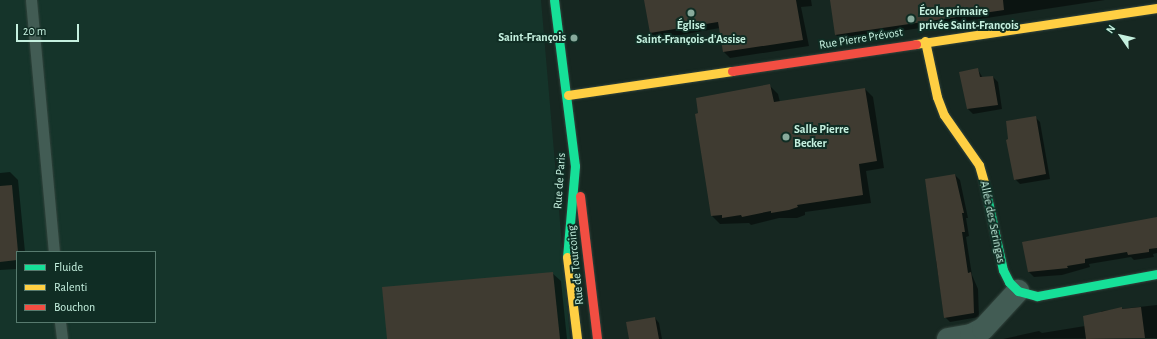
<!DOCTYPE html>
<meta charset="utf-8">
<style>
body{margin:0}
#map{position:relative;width:1157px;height:339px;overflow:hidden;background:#162721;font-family:"Alegreya Sans",sans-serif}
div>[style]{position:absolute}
.built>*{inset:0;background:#15342a}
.shadow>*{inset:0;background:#0007}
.building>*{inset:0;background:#3f3b31}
.roads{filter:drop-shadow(0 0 1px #33443d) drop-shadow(0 0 1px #33443d)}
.lane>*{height:11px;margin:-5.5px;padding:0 5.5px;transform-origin:5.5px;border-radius:5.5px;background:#425c54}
.street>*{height:22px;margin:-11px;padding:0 11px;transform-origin:11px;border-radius:11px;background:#425c54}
.fast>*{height:9px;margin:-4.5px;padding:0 4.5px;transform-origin:4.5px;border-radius:4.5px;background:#16e098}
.slow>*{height:9px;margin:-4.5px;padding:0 4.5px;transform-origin:4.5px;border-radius:4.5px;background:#ffcf43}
.jam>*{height:9px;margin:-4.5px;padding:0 4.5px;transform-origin:4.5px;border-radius:4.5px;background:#f24e42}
.dots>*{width:11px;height:11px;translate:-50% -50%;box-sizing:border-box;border:2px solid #102d24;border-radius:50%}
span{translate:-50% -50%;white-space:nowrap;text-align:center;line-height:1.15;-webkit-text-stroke:4px #102d24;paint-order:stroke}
.poi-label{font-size:12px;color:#c5f0df;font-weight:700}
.left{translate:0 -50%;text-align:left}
.right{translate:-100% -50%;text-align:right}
.street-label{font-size:12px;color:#c5f0df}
.legend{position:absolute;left:16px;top:251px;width:140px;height:72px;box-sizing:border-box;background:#102d24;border:1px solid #587b6f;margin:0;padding:5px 7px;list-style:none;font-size:12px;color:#c5f0df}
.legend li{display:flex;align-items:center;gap:8px;height:20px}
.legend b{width:20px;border:1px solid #587b6f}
.north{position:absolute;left:1101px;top:16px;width:40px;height:40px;-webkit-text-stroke:3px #102d24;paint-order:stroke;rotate:304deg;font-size:11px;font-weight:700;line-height:16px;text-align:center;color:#c5f0df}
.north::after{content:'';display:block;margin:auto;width:14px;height:18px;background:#c5f0df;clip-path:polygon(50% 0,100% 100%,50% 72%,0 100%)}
.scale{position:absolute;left:16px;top:24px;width:63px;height:18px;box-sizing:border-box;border:2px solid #c5f0df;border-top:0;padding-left:5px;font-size:12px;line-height:14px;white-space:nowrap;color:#c5f0df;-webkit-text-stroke:3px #102d24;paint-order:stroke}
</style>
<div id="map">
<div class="built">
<div style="clip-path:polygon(evenodd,0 0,541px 0,570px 339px,0 339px,0 0,17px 252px,155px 252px,155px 322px,17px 322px,17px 252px)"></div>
</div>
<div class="shadow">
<div style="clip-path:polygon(647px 0,811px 0,812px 6px,801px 7px,809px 46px,730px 58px,724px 52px,720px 28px,657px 39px,651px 33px)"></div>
<div style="clip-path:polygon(831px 0,1105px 0,841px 40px,836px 35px)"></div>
<div style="clip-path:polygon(978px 70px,983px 78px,993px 77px,998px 82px,1002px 109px,973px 114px,968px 109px,960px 72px)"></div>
<div style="clip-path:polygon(770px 86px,778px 94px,780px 102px,865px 89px,873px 97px,884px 168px,866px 171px,871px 203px,805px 212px,805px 215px,797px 218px,779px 218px,751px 225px,749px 223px,720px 224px,712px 216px,696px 114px)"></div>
<div style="clip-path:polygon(1035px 117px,1040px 122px,1050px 179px,1020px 184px,1015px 179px)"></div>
<div style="clip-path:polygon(10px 172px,18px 180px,25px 252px,17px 252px,17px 269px,0 270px,0 173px)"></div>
<div style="clip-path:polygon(955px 175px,960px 180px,968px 218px,966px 218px,969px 236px,966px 237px,972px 275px,978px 289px,979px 317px,950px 322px,945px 317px,936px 261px,939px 260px)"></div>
<div style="clip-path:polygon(1157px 218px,1157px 253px,1153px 254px,1154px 257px,1134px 260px,1131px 257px,1089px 264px,1090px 267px,1062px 275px,1034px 277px,1029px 272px)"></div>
<div style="clip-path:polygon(552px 273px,561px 281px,567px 339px,388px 339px)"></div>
<div style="clip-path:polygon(1157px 305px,1157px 338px,1003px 339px,1039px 331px,1042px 333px,1085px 326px,1102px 311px)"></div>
<div style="clip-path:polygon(655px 318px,659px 323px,662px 339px,630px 339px)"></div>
</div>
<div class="building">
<div style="clip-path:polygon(644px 0,796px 0,803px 40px,723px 52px,718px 22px,650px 33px)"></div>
<div style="clip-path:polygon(830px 0,1003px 0,1004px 10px,835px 35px)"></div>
<div style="clip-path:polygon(978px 68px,980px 77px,993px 76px,998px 105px,967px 109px,959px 72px)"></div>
<div style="clip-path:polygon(770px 84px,774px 102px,865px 88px,877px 161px,859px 164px,863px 195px,797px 205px,798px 207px,789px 210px,771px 213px,771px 211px,742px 217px,741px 215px,722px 218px,722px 215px,711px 216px,695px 114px,698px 113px,696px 98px)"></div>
<div style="clip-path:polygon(1036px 116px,1046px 174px,1014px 180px,1006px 140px,1008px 139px,1006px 121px)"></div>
<div style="clip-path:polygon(955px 174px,964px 213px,962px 213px,965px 232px,962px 232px,968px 273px,971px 272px,973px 284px,974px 313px,944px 318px,925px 179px)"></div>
<div style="clip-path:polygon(12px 185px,18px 252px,17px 260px,0 262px,0 186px)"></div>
<div style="clip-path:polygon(1157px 217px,1157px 248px,1149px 249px,1149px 252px,1128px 255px,1127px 252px,1085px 259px,1085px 263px,1067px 266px,1068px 268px,1028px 272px,1022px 242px)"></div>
<div style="clip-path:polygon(553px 272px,560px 339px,387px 339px,382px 287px)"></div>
<div style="clip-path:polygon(1122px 307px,1122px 309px,1141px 307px,1145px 338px,1086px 339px,1083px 316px)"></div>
<div style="clip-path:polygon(655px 317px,659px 339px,629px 339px,626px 322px)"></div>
</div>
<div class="roads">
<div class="lane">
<div style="left:31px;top:0;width:253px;rotate:84.8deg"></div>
<div style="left:60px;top:322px;width:17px;rotate:83deg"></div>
</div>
<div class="street">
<div style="left:948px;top:339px;width:23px;rotate:-10deg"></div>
<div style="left:971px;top:335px;width:13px;rotate:-27deg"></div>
<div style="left:983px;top:329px;width:52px;rotate:-47.4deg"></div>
</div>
<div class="fast">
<div style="left:554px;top:0;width:167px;rotate:82.8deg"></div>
<div style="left:575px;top:166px;width:91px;rotate:95deg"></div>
<div style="left:984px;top:183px;width:89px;rotate:77.7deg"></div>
<div style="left:1003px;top:270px;width:13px;rotate:63deg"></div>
<div style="left:1009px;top:282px;width:13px;rotate:45deg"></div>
<div style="left:1018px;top:291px;width:20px;rotate:15deg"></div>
<div style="left:1037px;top:296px;width:122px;rotate:-10.4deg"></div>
</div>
<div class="slow">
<div style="left:925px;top:41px;width:57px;rotate:77.9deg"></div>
<div style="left:937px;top:97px;width:19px;rotate:69deg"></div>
<div style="left:944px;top:115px;width:61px;rotate:55deg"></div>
<div style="left:979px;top:165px;width:19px;rotate:74deg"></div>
<div style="left:916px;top:44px;width:244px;rotate:-8.5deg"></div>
<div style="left:568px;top:95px;width:166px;rotate:-8.3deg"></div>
<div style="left:567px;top:257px;width:83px;rotate:83deg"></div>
</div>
<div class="jam">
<div style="left:732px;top:71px;width:186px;rotate:-8.3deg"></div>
<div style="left:580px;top:196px;width:144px;rotate:83.2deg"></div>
</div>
</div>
<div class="dots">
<div style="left:691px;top:13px;background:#88aa9c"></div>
<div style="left:911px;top:19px;background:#88aa9c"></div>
<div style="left:574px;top:38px;background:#88aa9c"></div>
<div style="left:786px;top:137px;background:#88aa9c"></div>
</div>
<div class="poi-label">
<span class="left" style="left:919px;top:19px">École primaire<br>privée Saint-François</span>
<span style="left:691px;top:33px">Église<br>Saint-François-d'Assise</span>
<span class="right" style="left:566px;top:38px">Saint-François</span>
<span class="left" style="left:794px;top:137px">Salle Pierre<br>Becker</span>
</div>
<div class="street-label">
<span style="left:861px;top:39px;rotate:-9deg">Rue Pierre Prévost</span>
<span style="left:560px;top:181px;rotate:-86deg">Rue de Paris</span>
<span style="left:992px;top:222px;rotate:78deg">Allée des Seringas</span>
<span style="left:576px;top:265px;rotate:-96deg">Rue de Tourcoing</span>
</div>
<ul class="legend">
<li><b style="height:5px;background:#16e098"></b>Fluide</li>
<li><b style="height:5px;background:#ffcf43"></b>Ralenti</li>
<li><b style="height:5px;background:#f24e42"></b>Bouchon</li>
</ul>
<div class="north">N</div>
<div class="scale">20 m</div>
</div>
